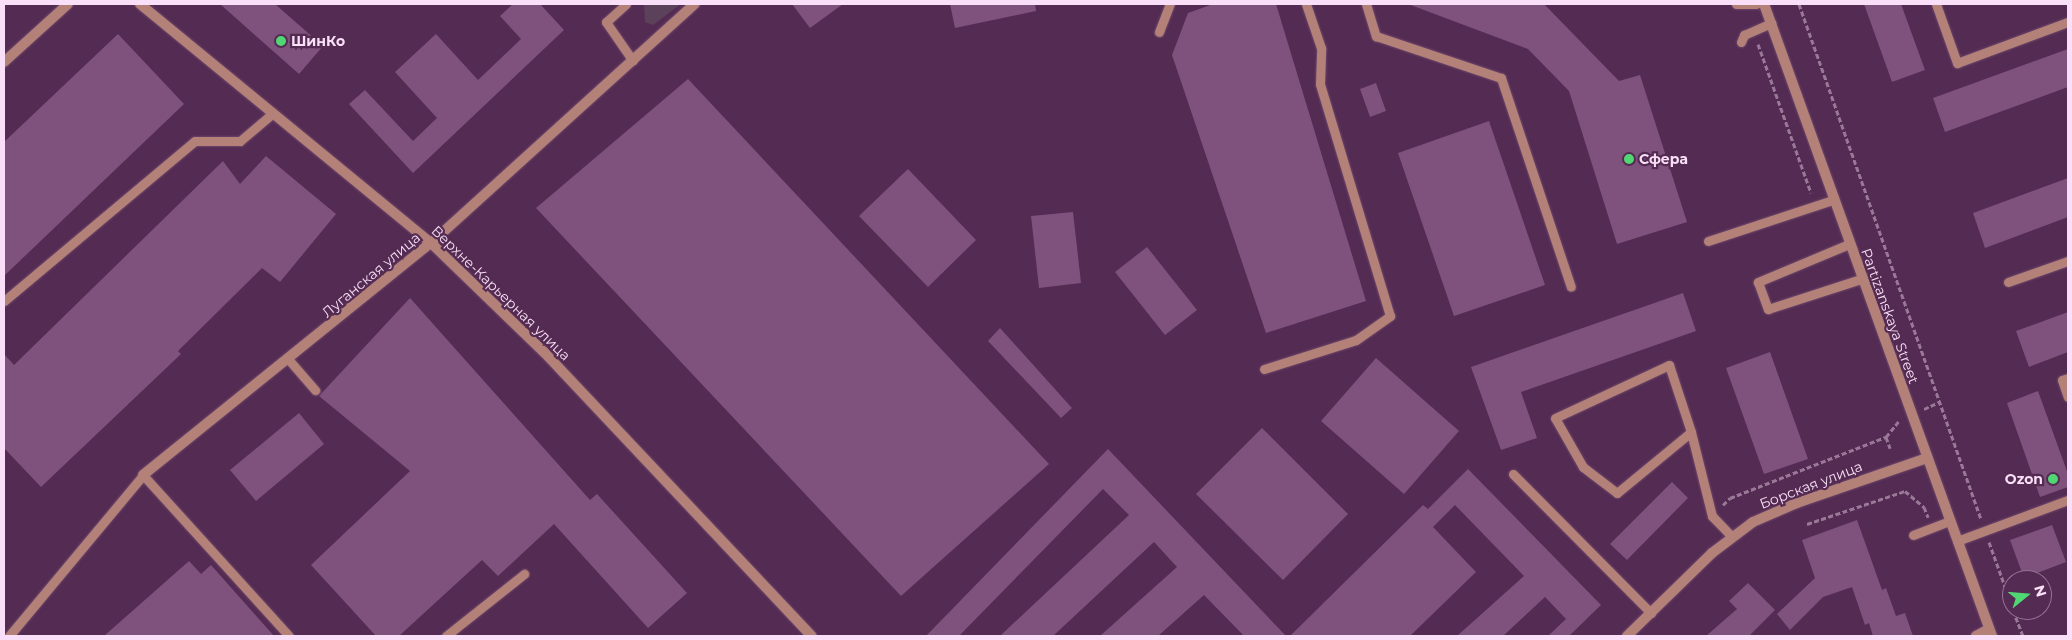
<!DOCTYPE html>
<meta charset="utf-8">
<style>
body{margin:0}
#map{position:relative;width:2072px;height:640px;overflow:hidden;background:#542b52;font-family:Montserrat,sans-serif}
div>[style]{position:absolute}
.green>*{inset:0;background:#5c415a}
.building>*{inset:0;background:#7e527c}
.path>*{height:3px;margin-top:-1.5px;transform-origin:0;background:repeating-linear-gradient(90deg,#9a7898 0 5px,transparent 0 7.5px)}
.roads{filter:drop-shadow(0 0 1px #6e486c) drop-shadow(0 0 1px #6e486c)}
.service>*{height:9px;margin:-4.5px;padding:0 4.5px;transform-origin:4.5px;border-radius:4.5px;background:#b48179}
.minor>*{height:10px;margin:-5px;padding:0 5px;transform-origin:5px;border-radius:5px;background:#b48179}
.tertiary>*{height:10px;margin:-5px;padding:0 5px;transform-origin:5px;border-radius:5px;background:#b48179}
.dots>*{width:14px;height:14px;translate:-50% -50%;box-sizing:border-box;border:2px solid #542b52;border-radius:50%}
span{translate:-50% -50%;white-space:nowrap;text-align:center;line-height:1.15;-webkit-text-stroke:4.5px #542b52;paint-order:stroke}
.poi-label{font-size:14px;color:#f9dff7;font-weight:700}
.left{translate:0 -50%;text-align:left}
.right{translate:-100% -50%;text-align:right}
.street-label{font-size:14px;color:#f9dff7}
.frame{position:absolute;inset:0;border:5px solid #f9dff7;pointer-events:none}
.north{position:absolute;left:2002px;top:570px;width:50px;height:50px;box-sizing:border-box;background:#542b52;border:1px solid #967394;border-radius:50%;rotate:73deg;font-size:14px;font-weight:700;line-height:20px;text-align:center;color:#f9dff7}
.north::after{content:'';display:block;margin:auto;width:18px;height:22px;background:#51d674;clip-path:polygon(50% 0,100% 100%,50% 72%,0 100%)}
</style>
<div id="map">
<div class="green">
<div style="clip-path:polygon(644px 4px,681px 4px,653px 25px,645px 22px)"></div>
</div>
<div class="building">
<div style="clip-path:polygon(220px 4px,275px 4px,323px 46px,299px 74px)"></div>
<div style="clip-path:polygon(513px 4px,540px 4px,564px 30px,413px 173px,349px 104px,365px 90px,413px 141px,437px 118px,395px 72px,436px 34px,478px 80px,521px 39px,500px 16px)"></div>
<div style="clip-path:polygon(792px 4px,843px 4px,810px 28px)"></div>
<div style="clip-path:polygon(950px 4px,1035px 4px,1036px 11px,955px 28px)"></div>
<div style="clip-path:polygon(1213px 4px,1276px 4px,1366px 301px,1266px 333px,1172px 55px,1188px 13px)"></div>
<div style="clip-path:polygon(1408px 4px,1544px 4px,1619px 81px,1640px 75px,1687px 222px,1617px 244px,1569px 91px,1528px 49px)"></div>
<div style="clip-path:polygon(1864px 4px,1901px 4px,1925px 70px,1892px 82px)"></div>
<div style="clip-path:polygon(118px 34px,184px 104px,4px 276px,4px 142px)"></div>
<div style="clip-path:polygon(2068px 49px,2068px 87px,1945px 132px,1933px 98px)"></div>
<div style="clip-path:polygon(688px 79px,1049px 464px,901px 596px,536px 208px)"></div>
<div style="clip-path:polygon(1376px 83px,1386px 111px,1370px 117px,1360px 89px)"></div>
<div style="clip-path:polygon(1489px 121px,1545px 285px,1454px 316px,1398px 153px)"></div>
<div style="clip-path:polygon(266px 156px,336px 214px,280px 282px,262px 268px,178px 351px,181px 354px,41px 487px,4px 448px,4px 354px,14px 365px,223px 161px,240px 184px)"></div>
<div style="clip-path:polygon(908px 169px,976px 240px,928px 287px,859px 216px)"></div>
<div style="clip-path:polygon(2068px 178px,2068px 217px,1985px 248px,1973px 213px)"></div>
<div style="clip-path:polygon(1073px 212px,1081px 283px,1039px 288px,1031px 216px)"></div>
<div style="clip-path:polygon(1147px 247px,1197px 310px,1165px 335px,1115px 272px)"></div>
<div style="clip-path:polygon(1683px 293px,1696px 331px,1521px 392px,1537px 438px,1501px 450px,1471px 367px)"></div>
<div style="clip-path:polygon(410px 298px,590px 500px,597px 494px,687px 593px,648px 628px,554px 524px,498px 576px,482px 560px,399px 636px,376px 636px,311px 565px,410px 471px,319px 396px)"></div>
<div style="clip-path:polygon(2068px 312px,2068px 352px,2029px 367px,2016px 331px)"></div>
<div style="clip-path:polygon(1000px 328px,1072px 408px,1061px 418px,988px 341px)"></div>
<div style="clip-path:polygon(1770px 352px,1808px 459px,1764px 474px,1726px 368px)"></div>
<div style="clip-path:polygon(1376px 358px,1459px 431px,1404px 494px,1321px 421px)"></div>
<div style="clip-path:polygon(2038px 391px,2068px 474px,2068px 487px,2040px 497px,2007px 403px)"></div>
<div style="clip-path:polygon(299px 413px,324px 444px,256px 501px,230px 470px)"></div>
<div style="clip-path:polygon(1262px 428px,1348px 514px,1283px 580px,1196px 494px)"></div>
<div style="clip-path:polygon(1108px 449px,1286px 636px,1244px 636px,1204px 595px,1158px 636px,1100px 636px,1177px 567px,1154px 542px,1053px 636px,1000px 636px,1129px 515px,1103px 489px,959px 636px,926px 636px)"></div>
<div style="clip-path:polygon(1468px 469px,1601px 605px,1569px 636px,1548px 636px,1566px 619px,1545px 597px,1503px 636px,1457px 636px,1524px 576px,1455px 505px,1433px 527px,1476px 572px,1410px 636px,1290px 636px,1423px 505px,1428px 509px)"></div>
<div style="clip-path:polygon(1672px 482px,1688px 498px,1627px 560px,1610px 544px)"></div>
<div style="clip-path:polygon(1857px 520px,1882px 590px,1886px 588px,1896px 616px,1905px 613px,1913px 636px,1873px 636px,1869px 623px,1865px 625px,1852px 587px,1823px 597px,1790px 630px,1777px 614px,1815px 578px,1802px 540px)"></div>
<div style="clip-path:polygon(2052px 525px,2066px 562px,2024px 578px,2010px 540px)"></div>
<div style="clip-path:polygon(189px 561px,201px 574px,211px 565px,274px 636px,104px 636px)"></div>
<div style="clip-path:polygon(1748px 583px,1775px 610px,1749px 636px,1706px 636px,1737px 609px,1729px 601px)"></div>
</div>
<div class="path">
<div style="left:1799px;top:4px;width:546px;rotate:70.54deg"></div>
<div style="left:1758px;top:44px;width:158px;rotate:70.4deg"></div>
<div style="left:1924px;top:409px;width:17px;rotate:-25deg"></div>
<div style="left:1886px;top:437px;width:12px;rotate:70deg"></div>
<div style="left:1723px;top:505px;width:10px;rotate:-45deg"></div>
<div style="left:1730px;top:498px;width:168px;rotate:-21.4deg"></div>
<div style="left:1886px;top:437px;width:22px;rotate:-51deg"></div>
<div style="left:1807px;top:524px;width:103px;rotate:-18.6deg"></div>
<div style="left:1905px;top:491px;width:25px;rotate:40deg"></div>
<div style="left:1924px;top:507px;width:11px;rotate:68deg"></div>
<div style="left:1989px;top:542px;width:68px;rotate:70.2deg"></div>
<div style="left:2013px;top:610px;width:28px;rotate:69deg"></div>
</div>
<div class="roads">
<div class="service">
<div style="left:626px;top:4px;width:27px;rotate:138deg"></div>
<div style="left:606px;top:22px;width:47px;rotate:55.3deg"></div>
<div style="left:1366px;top:4px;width:34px;rotate:73deg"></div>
<div style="left:1376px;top:36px;width:132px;rotate:18.6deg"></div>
<div style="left:1501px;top:78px;width:220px;rotate:71.5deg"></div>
<div style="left:1736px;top:4px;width:20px"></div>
<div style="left:1936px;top:4px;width:63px;rotate:70.4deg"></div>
<div style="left:1957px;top:63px;width:118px;rotate:-20.3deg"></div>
<div style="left:1159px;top:32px;width:30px;rotate:-69deg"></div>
<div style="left:1741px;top:42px;width:8px;rotate:-67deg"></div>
<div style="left:1744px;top:35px;width:30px;rotate:-24deg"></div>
<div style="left:1708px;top:241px;width:132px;rotate:-18.2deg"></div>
<div style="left:1849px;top:244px;width:99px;rotate:157.3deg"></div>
<div style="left:1758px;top:282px;width:29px;rotate:70deg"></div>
<div style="left:1768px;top:309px;width:98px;rotate:-17.9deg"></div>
<div style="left:2008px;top:282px;width:64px;rotate:-19.3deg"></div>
<div style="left:4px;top:301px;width:249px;rotate:-40deg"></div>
<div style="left:195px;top:141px;width:45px"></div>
<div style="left:240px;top:141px;width:43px;rotate:-40.3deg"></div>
<div style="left:289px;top:360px;width:40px;rotate:49deg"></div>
<div style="left:1264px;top:369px;width:96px;rotate:-17.5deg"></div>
<div style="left:1356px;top:340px;width:42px;rotate:-35.2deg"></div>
<div style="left:1390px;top:316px;width:242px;rotate:-106.8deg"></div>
<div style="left:1320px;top:84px;width:36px;rotate:-88deg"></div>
<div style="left:1321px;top:48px;width:46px;rotate:-108.8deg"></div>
<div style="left:2068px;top:378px;width:6px;rotate:162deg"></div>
<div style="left:2062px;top:380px;width:18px;rotate:71deg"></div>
<div style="left:1691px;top:432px;width:96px;rotate:140.5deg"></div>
<div style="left:1617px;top:493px;width:43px;rotate:-142.6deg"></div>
<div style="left:1583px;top:467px;width:56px;rotate:-119.7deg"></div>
<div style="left:1555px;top:418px;width:126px;rotate:-24.9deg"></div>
<div style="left:1669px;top:365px;width:71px;rotate:71.8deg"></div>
<div style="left:1691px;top:432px;width:87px;rotate:76deg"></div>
<div style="left:1712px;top:516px;width:28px;rotate:46deg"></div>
<div style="left:1513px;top:474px;width:196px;rotate:45.2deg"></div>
<div style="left:1913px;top:535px;width:40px;rotate:-21deg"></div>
<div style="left:1957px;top:541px;width:118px;rotate:-20.3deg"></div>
<div style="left:9px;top:636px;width:209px;rotate:-50.2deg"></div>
<div style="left:143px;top:475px;width:217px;rotate:47.8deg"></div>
<div style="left:446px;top:636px;width:100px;rotate:-38.5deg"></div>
</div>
<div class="minor">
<div style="left:4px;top:62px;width:86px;rotate:-42.2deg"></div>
<div style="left:143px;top:475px;width:370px;rotate:-38.9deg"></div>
<div style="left:1976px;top:636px;width:15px;rotate:-28deg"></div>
</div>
<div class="tertiary">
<div style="left:140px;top:4px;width:377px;rotate:39.4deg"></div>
<div style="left:431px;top:243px;width:157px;rotate:44deg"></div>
<div style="left:544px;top:352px;width:390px;rotate:46.7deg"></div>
<div style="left:1764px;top:4px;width:672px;rotate:70.16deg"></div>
<div style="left:431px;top:243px;width:356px;rotate:-42.2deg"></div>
<div style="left:1627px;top:636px;width:119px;rotate:-44.3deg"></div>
<div style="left:1712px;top:553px;width:51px;rotate:-37.1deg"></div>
<div style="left:1753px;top:522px;width:48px;rotate:-23.4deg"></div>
<div style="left:1797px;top:503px;width:138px;rotate:-19.1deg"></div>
</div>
</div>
<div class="dots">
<div style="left:281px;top:41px;background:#51d674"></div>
<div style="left:1629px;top:159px;background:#51d674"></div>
<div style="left:2053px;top:479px;background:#51d674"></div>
</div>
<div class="poi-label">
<span class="left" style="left:291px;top:41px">ШинКо</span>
<span class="left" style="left:1639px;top:159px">Сфера</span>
<span class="right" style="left:2043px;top:479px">Ozon</span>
</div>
<div class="street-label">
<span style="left:371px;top:275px;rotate:-40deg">Луганская улица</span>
<span style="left:501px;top:293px;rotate:44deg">Верхне-Карьерная улица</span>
<span style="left:1890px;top:316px;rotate:70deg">Partizanskaya Street</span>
<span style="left:1811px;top:485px;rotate:-21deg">Борская улица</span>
</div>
<div class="frame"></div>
<div class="north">N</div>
</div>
